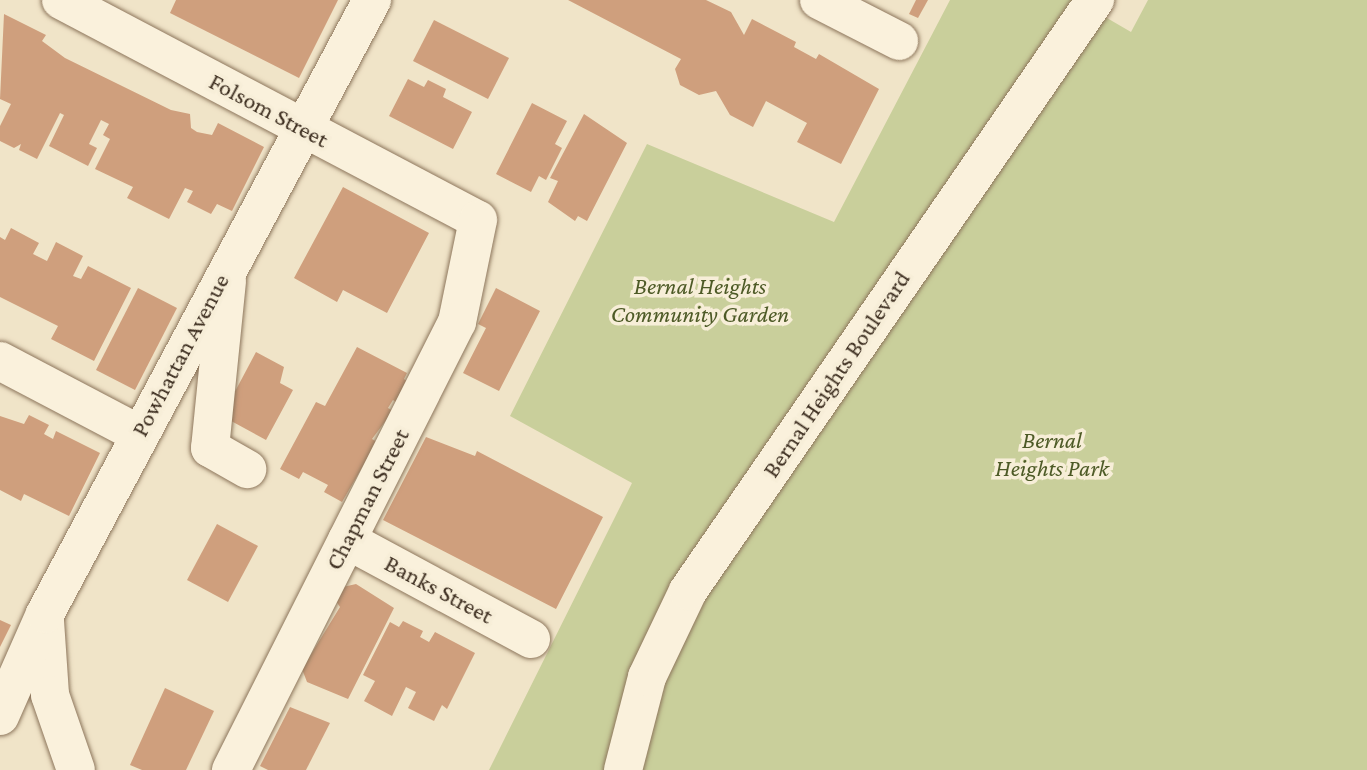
<!DOCTYPE html>
<style>
body{margin:0}
#map{position:relative;width:1367px;height:770px;overflow:hidden;background:#f0e4c8;font-family:"Crimson Pro",serif}
div>[style]{position:absolute}
.green>*{inset:0;background:#c9cf9b}
.building>*{inset:0;background:#cf9f7d}
.roads{filter:drop-shadow(0 0 2px #8d765c) drop-shadow(0 0 2px #8d765c)}
.street>*{height:38px;margin:-19px;padding:0 19px;transform-origin:19px;border-radius:19px;background:#faf1dc}
span{translate:-50% -50%;white-space:nowrap;text-align:center;line-height:1.15;-webkit-text-stroke:7px #f7eed8;paint-order:stroke}
.street-label{font-size:24px;color:#3d2e20}
.park-label{font-size:24px;color:#4d5a26;font-style:italic}
</style>
<div id="map">
<div class="green">
<div style="clip-path:polygon(950px 0,1076px 0,1131px 32px,1148px 0,1367px 0,1367px 770px,489px 770px,632px 483px,510px 416px,647px 144px,834px 222px)"></div>
</div>
<div class="building">
<div style="clip-path:polygon(176px 0,338px 0,299px 78px,170px 13px)"></div>
<div style="clip-path:polygon(568px 0,706px 0,731px 12px,744px 35px,752px 19px,796px 42px,794px 47px,816px 59px,819px 54px,879px 89px,841px 164px,797px 142px,807px 123px,766px 101px,753px 127px,730px 115px,716px 91px,699px 95px,680px 85px,675px 69px,681px 59px)"></div>
<div style="clip-path:polygon(916px 0,928px 0,918px 18px,909px 14px)"></div>
<div style="clip-path:polygon(4px 14px,46px 35px,42px 41px,65px 58px,171px 110px,190px 114px,191px 128px,197px 132px,212px 135px,218px 123px,264px 147px,232px 211px,217px 204px,211px 214px,187px 202px,193px 191px,185px 188px,169px 219px,127px 198px,133px 187px,95px 169px,110px 139px,103px 135px,109px 124px,101px 120px,89px 144px,97px 148px,88px 166px,49px 146px,64px 115px,60px 113px,37px 159px,19px 150px,21px 144px,14px 148px,0 141px,0 126px,11px 104px,0 99px)"></div>
<div style="clip-path:polygon(434px 20px,509px 58px,488px 99px,413px 61px)"></div>
<div style="clip-path:polygon(408px 79px,424px 87px,428px 80px,446px 89px,443px 97px,472px 112px,453px 149px,389px 116px)"></div>
<div style="clip-path:polygon(532px 103px,567px 121px,555px 144px,562px 148px,546px 180px,539px 176px,531px 192px,496px 174px)"></div>
<div style="clip-path:polygon(584px 114px,627px 143px,587px 221px,578px 216px,575px 221px,548px 202px,558px 181px,550px 178px)"></div>
<div style="clip-path:polygon(343px 187px,429px 233px,387px 313px,343px 290px,337px 302px,294px 278px)"></div>
<div style="clip-path:polygon(11px 228px,39px 243px,33px 254px,47px 261px,56px 242px,83px 256px,73px 276px,81px 279px,88px 266px,131px 288px,94px 361px,51px 339px,58px 326px,0 297px,0 237px,5px 240px)"></div>
<div style="clip-path:polygon(138px 288px,177px 308px,135px 390px,96px 370px)"></div>
<div style="clip-path:polygon(496px 288px,540px 311px,499px 391px,463px 373px,486px 328px,478px 324px)"></div>
<div style="clip-path:polygon(357px 347px,407px 373px,404px 379px,408px 382px,397px 403px,393px 400px,388px 408px,393px 411px,372px 439px,377px 442px,342px 502px,324px 492px,328px 485px,303px 472px,299px 479px,280px 469px,316px 402px,325px 406px)"></div>
<div style="clip-path:polygon(256px 352px,284px 367px,280px 383px,293px 390px,266px 440px,222px 416px)"></div>
<div style="clip-path:polygon(29px 415px,49px 425px,44px 434px,53px 439px,56px 431px,100px 453px,69px 516px,24px 494px,21px 501px,0 490px,0 416px,24px 424px)"></div>
<div style="clip-path:polygon(426px 437px,475px 456px,477px 451px,603px 517px,556px 609px,383px 520px)"></div>
<div style="clip-path:polygon(217px 524px,258px 546px,228px 602px,187px 580px)"></div>
<div style="clip-path:polygon(356px 584px,394px 608px,348px 699px,307px 682px,302px 669px,340px 607px,336px 601px,343px 587px)"></div>
<div style="clip-path:polygon(0 620px,11px 625px,0 647px)"></div>
<div style="clip-path:polygon(403px 621px,423px 631px,420px 637px,429px 642px,435px 632px,475px 653px,447px 709px,442px 705px,434px 721px,408px 708px,416px 692px,406px 687px,392px 716px,364px 701px,375px 681px,363px 675px,390px 622px,399px 627px)"></div>
<div style="clip-path:polygon(165px 688px,214px 711px,186px 770px,142px 770px,130px 765px)"></div>
<div style="clip-path:polygon(290px 707px,330px 723px,306px 770px,268px 770px,260px 766px)"></div>
</div>
<div class="roads">
<div class="street">
<div style="left:61px;top:0;width:471px;rotate:27.8deg"></div>
<div style="left:478px;top:220px;width:104px;rotate:101.6deg"></div>
<div style="left:457px;top:322px;width:502px;rotate:116.77deg"></div>
<div style="left:819px;top:0;width:90px;rotate:27.1deg"></div>
<div style="left:227px;top:281px;width:168px;rotate:95.8deg"></div>
<div style="left:210px;top:448px;width:43px;rotate:29.6deg"></div>
<div style="left:0;top:361px;width:157px;rotate:27.7deg"></div>
<div style="left:347px;top:540px;width:209px;rotate:28.3deg"></div>
<div style="left:45px;top:621px;width:74px;rotate:86.1deg"></div>
<div style="left:50px;top:695px;width:79px;rotate:70.9deg"></div>
<div style="left:0;top:716px;width:111px;rotate:-66.2deg"></div>
<div style="left:45px;top:614px;width:696px;rotate:-61.96deg"></div>
<div style="left:623px;top:770px;width:96px;rotate:-75.5deg"></div>
<div style="left:647px;top:677px;width:95px;rotate:-64.5deg"></div>
<div style="left:688px;top:591px;width:718px;rotate:-55.45deg"></div>
</div>
</div>
<div class="street-label">
<span style="left:269px;top:110px;rotate:28deg">Folsom Street</span>
<span style="left:180px;top:355px;rotate:-62deg">Powhattan Avenue</span>
<span style="left:836px;top:374px;rotate:-56deg">Bernal Heights Boulevard</span>
<span style="left:367px;top:499px;rotate:-63deg">Chapman Street</span>
<span style="left:439px;top:589px;rotate:28deg">Banks Street</span>
</div>
<div class="park-label">
<span style="left:700px;top:300px">Bernal Heights<br>Community Garden</span>
<span style="left:1052px;top:454px">Bernal<br>Heights Park</span>
</div>
</div>
